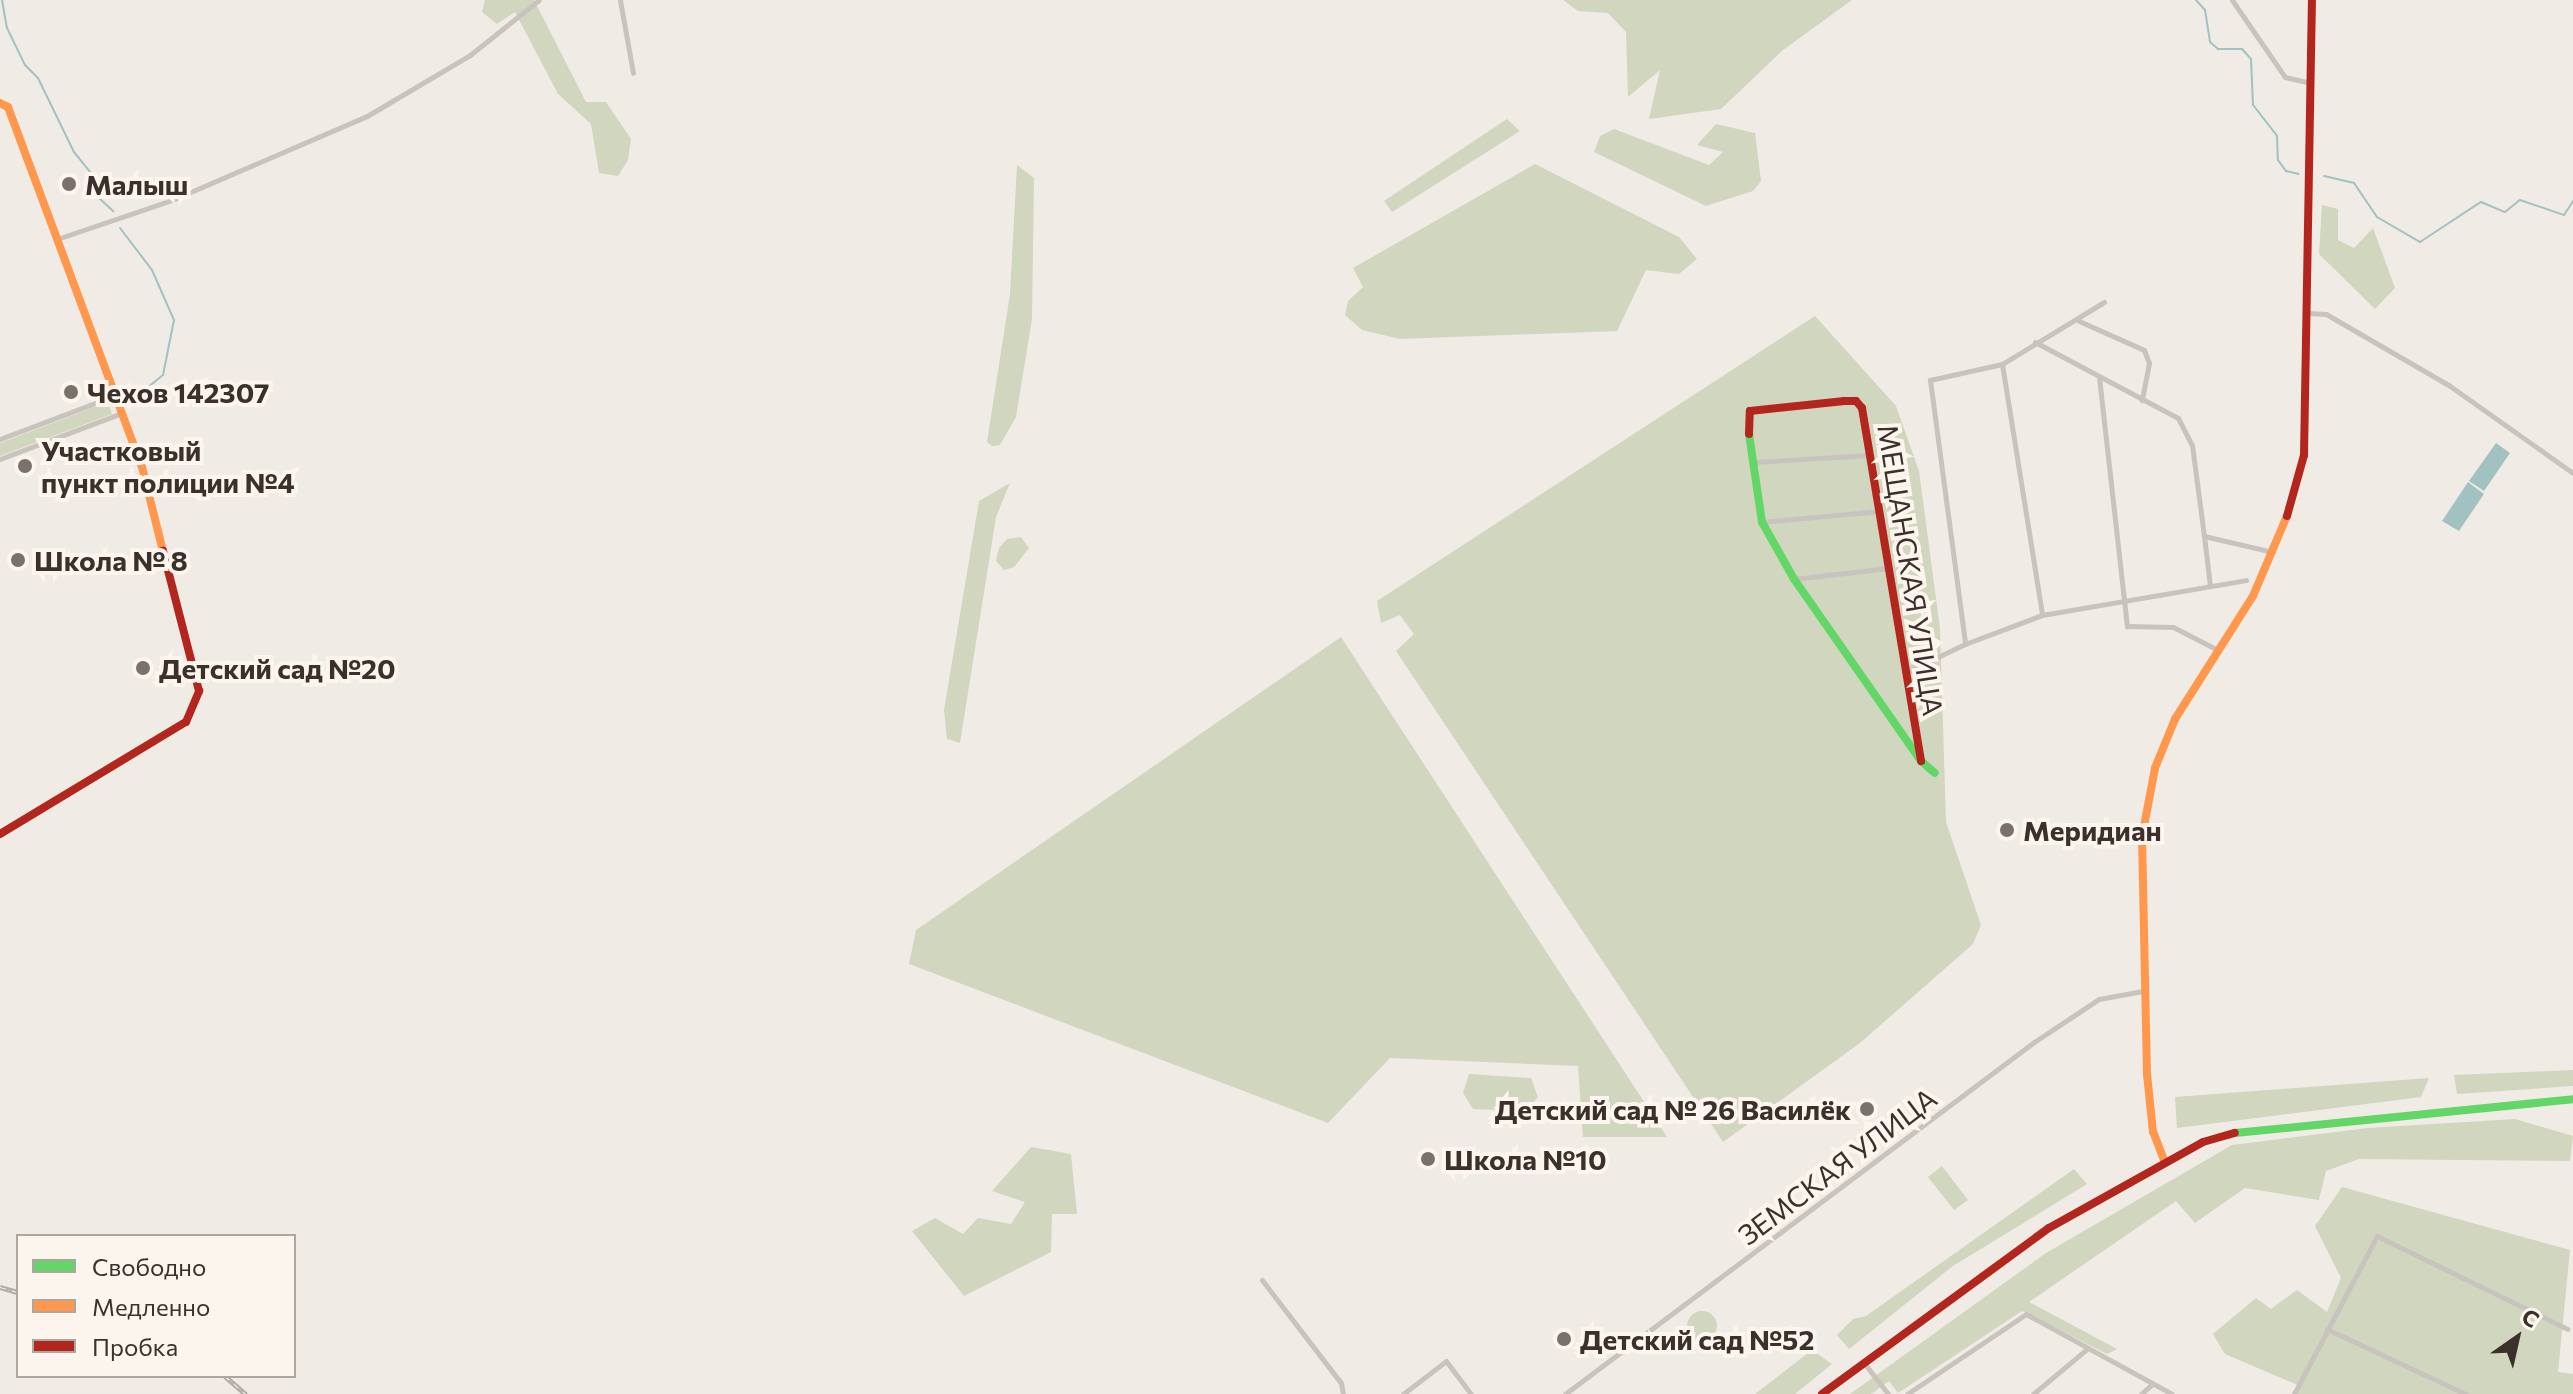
<!DOCTYPE html>
<meta charset="utf-8">
<style>
body{margin:0}
#map{position:relative;width:2573px;height:1394px;overflow:hidden;background:#f0ebe5;font-family:Commissioner,sans-serif}
div>[style]{position:absolute}
.green>*{inset:0;background:#d1d6bf}
.round{border-radius:50%}
.water>*{inset:0;background:#a1c2c1}
.stream>*{height:2px;margin:-1px;padding:0 1px;transform-origin:1px;border-radius:1px;background:#a1c2c1}
.street>*{height:5px;margin:-2.5px;padding:0 2.5px;transform-origin:2.5px;border-radius:2.5px;background:#c9c3be}
.fast>*{height:8px;margin:-4px;padding:0 4px;transform-origin:4px;border-radius:4px;background:#63d668}
.slow>*{height:8px;margin:-4px;padding:0 4px;transform-origin:4px;border-radius:4px;background:#ff974d}
.jam>*{height:8px;margin:-4px;padding:0 4px;transform-origin:4px;border-radius:4px;background:#b3261e}
.rail>*{height:5px;margin-top:-2.5px;transform-origin:0;background:repeating-linear-gradient(90deg,#fbf5ee 0 6px,#b1aca8 0 12px);box-sizing:border-box;border-block:2px solid #b1aca8}
.dots>*{width:22px;height:22px;translate:-50% -50%;box-sizing:border-box;border:4px solid #fbf5ee;border-radius:50%}
span{translate:-50% -50%;white-space:nowrap;text-align:center;line-height:1.15;-webkit-text-stroke:8px #fbf5ee;paint-order:stroke}
.poi-label{font-size:28px;color:#3b302b;font-weight:700}
.left{translate:0 -50%;text-align:left}
.right{translate:-100% -50%;text-align:right}
.street-label{font-size:28px;color:#3b302b}
.legend{position:absolute;left:16px;top:1234px;width:280px;height:144px;box-sizing:border-box;background:#fbf5ee;border:2px solid #aea6a0;margin:0;padding:10px 14px;list-style:none;font-size:24px;color:#3b302b}
.legend li{display:flex;align-items:center;gap:16px;height:40px}
.legend b{width:40px;border:2px solid #aea6a0}
.north{position:absolute;left:2477px;top:1298px;width:80px;height:80px;-webkit-text-stroke:6px #fbf5ee;paint-order:stroke;rotate:34deg;font-size:22px;font-weight:700;line-height:32px;text-align:center;color:#3b302b}
.north::after{content:'';display:block;margin:auto;width:28px;height:36px;background:#3b302b;clip-path:polygon(50% 0,100% 100%,50% 72%,0 100%)}
</style>
<div id="map">
<div class="green">
<div style="clip-path:polygon(485px 0,534px 0,586px 102px,606px 102px,631px 139px,628px 160px,618px 176px,599px 173px,591px 124px,558px 94px,515px 12px,497px 24px,482px 12px)"></div>
<div style="clip-path:polygon(1563px 0,1852px 0,1783px 50px,1721px 109px,1649px 119px,1660px 70px,1628px 97px,1626px 32px,1608px 13px,1578px 11px)"></div>
<div style="clip-path:polygon(1507px 119px,1520px 131px,1392px 212px,1384px 201px)"></div>
<div style="clip-path:polygon(1716px 124px,1755px 133px,1761px 181px,1753px 191px,1706px 206px,1594px 152px,1600px 136px,1614px 129px,1709px 165px,1723px 152px,1697px 145px)"></div>
<div style="clip-path:polygon(1535px 164px,1679px 237px,1697px 259px,1679px 274px,1646px 270px,1617px 331px,1400px 339px,1362px 330px,1345px 315px,1348px 301px,1363px 287px,1353px 268px)"></div>
<div style="clip-path:polygon(1017px 165px,1034px 178px,1032px 319px,1016px 417px,1000px 445px,992px 446px,987px 442px,1010px 294px)"></div>
<div style="clip-path:polygon(2322px 205px,2338px 209px,2338px 240px,2354px 248px,2373px 228px,2395px 288px,2375px 309px,2319px 254px)"></div>
<div style="clip-path:polygon(1815px 316px,1896px 406px,1919px 471px,1940px 628px,1946px 822px,1981px 925px,1973px 944px,1860px 1043px,1723px 1142px,1396px 651px,1414px 634px,1400px 615px,1381px 623px,1377px 601px)"></div>
<div style="clip-path:polygon(108px 402px,112px 414px,0 456px,0 443px)"></div>
<div style="clip-path:polygon(1010px 483px,996px 517px,960px 743px,947px 739px,944px 710px,979px 501px)"></div>
<div style="clip-path:polygon(1021px 537px,1029px 548px,1014px 567px,1004px 570px,996px 561px,999px 548px,1007px 539px)"></div>
<div style="clip-path:polygon(1341px 637px,1667px 1137px,1583px 1137px,1578px 1066px,1390px 1058px,1328px 1123px,909px 964px,916px 930px)"></div>
<div style="clip-path:polygon(2573px 1070px,2573px 1086px,2457px 1094px,2454px 1075px)"></div>
<div style="clip-path:polygon(1469px 1074px,1531px 1078px,1538px 1097px,1526px 1111px,1473px 1109px,1463px 1093px)"></div>
<div style="clip-path:polygon(2429px 1078px,2421px 1097px,2177px 1128px,2175px 1097px)"></div>
<div style="clip-path:polygon(2515px 1119px,2573px 1136px,2570px 1161px,2359px 1159px,2326px 1171px,2319px 1200px,2245px 1188px,2195px 1223px,2176px 1201px,2029px 1302px,2117px 1349px,2107px 1354px,2022px 1311px,1898px 1393px,1889px 1381px,1871px 1394px,1850px 1394px,2046px 1253px,2232px 1145px,2368px 1128px)"></div>
<div style="clip-path:polygon(1031px 1147px,1071px 1154px,1077px 1214px,1052px 1214px,1051px 1252px,964px 1296px,912px 1231px,935px 1218px,963px 1234px,978px 1218px,1011px 1224px,1025px 1202px,992px 1191px)"></div>
<div style="clip-path:polygon(1942px 1166px,1968px 1200px,1954px 1210px,1928px 1177px)"></div>
<div style="clip-path:polygon(2074px 1169px,2087px 1184px,1953px 1266px,1849px 1349px,1837px 1335px,1853px 1319px,1866px 1316px)"></div>
<div style="clip-path:polygon(2342px 1187px,2570px 1250px,2558px 1372px,2573px 1374px,2573px 1394px,2297px 1394px,2300px 1386px,2225px 1354px,2213px 1334px,2256px 1298px,2271px 1309px,2297px 1290px,2327px 1312px,2341px 1278px,2315px 1226px)"></div>
<div class="round" style="left:1687px;top:1311px;width:30px;height:30px"></div>
<div style="clip-path:polygon(1812px 1350px,1832px 1364px,1795px 1394px,1755px 1394px)"></div>
</div>
<div class="water">
<div style="clip-path:polygon(2496px 443px,2510px 453px,2484px 491px,2469px 481px)"></div>
<div style="clip-path:polygon(2468px 482px,2484px 494px,2459px 531px,2442px 521px)"></div>
</div>
<div class="stream">
<div style="left:2px;top:0;width:28px;rotate:80deg"></div>
<div style="left:7px;top:28px;width:41px;rotate:64.1deg"></div>
<div style="left:25px;top:65px;width:18px;rotate:45deg"></div>
<div style="left:38px;top:78px;width:82px;rotate:64.1deg"></div>
<div style="left:74px;top:152px;width:28px;rotate:51deg"></div>
<div style="left:92px;top:174px;width:24px;rotate:75deg"></div>
<div style="left:98px;top:197px;width:21px;rotate:43deg"></div>
<div style="left:2196px;top:0;width:13px;rotate:48deg"></div>
<div style="left:2205px;top:10px;width:32px;rotate:81deg"></div>
<div style="left:2210px;top:42px;width:11px;rotate:41deg"></div>
<div style="left:2218px;top:49px;width:24px"></div>
<div style="left:2242px;top:49px;width:13px;rotate:48deg"></div>
<div style="left:2251px;top:59px;width:46px;rotate:87.5deg"></div>
<div style="left:2253px;top:105px;width:39px;rotate:52deg"></div>
<div style="left:2277px;top:136px;width:24px;rotate:88deg"></div>
<div style="left:2278px;top:160px;width:14px;rotate:54deg"></div>
<div style="left:2286px;top:171px;width:13px;rotate:13deg"></div>
<div style="left:2324px;top:176px;width:31px;rotate:13deg"></div>
<div style="left:2354px;top:183px;width:41px;rotate:55.9deg"></div>
<div style="left:2377px;top:217px;width:50px;rotate:30.2deg"></div>
<div style="left:2420px;top:242px;width:73px;rotate:-33.3deg"></div>
<div style="left:2481px;top:202px;width:26px;rotate:23deg"></div>
<div style="left:2505px;top:212px;width:19px;rotate:-39deg"></div>
<div style="left:2520px;top:200px;width:46px;rotate:18.8deg"></div>
<div style="left:2564px;top:215px;width:17px;rotate:-57deg"></div>
<div style="left:120px;top:228px;width:53px;rotate:52.7deg"></div>
<div style="left:152px;top:270px;width:55px;rotate:66.3deg"></div>
<div style="left:174px;top:320px;width:56px;rotate:101.3deg"></div>
<div style="left:163px;top:375px;width:27px;rotate:141deg"></div>
</div>
<div class="street">
<div style="left:620px;top:0;width:74px;rotate:79.9deg"></div>
<div style="left:2232px;top:0;width:93px;rotate:55.5deg"></div>
<div style="left:2285px;top:77px;width:27px;rotate:13deg"></div>
<div style="left:57px;top:239px;width:121px;rotate:-18.7deg"></div>
<div style="left:172px;top:200px;width:212px;rotate:-23.3deg"></div>
<div style="left:367px;top:116px;width:120px;rotate:-30.6deg"></div>
<div style="left:470px;top:55px;width:88px;rotate:-38.6deg"></div>
<div style="left:2104px;top:302px;width:119px;rotate:148.7deg"></div>
<div style="left:2002px;top:364px;width:74px;rotate:167.5deg"></div>
<div style="left:1930px;top:380px;width:266px;rotate:82.4deg"></div>
<div style="left:1965px;top:644px;width:82px;rotate:-20.6deg"></div>
<div style="left:2042px;top:615px;width:207px;rotate:-9.7deg"></div>
<div style="left:2308px;top:313px;width:18px;rotate:3deg"></div>
<div style="left:2326px;top:314px;width:143px;rotate:30.1deg"></div>
<div style="left:2450px;top:386px;width:151px;rotate:35.3deg"></div>
<div style="left:2079px;top:321px;width:71px;rotate:24deg"></div>
<div style="left:2144px;top:350px;width:14px;rotate:69deg"></div>
<div style="left:2149px;top:363px;width:38px;rotate:101deg"></div>
<div style="left:2035px;top:342px;width:162px;rotate:28deg"></div>
<div style="left:2178px;top:418px;width:30px;rotate:63deg"></div>
<div style="left:2192px;top:445px;width:92px;rotate:82.5deg"></div>
<div style="left:2204px;top:536px;width:71px;rotate:13.1deg"></div>
<div style="left:2002px;top:364px;width:254px;rotate:80.9deg"></div>
<div style="left:2099px;top:377px;width:251px;rotate:83.6deg"></div>
<div style="left:2127px;top:626px;width:46px;rotate:1.2deg"></div>
<div style="left:2173px;top:627px;width:51px;rotate:27.1deg"></div>
<div style="left:0;top:439px;width:122px;rotate:-20.7deg"></div>
<div style="left:0;top:459px;width:130px;rotate:-20.7deg"></div>
<div style="left:1754px;top:462px;width:116px;rotate:-3.5deg"></div>
<div style="left:1762px;top:522px;width:118px;rotate:-5.4deg"></div>
<div style="left:2204px;top:536px;width:50px;rotate:83.2deg"></div>
<div style="left:1794px;top:579px;width:95px;rotate:-6.7deg"></div>
<div style="left:1904px;top:673px;width:68px;rotate:-25.4deg"></div>
<div style="left:1262px;top:1280px;width:130px;rotate:52.5deg"></div>
<div style="left:1341px;top:1383px;width:11px;rotate:80deg"></div>
<div style="left:2327px;top:1329px;width:153px;rotate:25.1deg"></div>
<div style="left:1864px;top:1363px;width:39px;rotate:52deg"></div>
<div style="left:1403px;top:1394px;width:54px;rotate:-37.5deg"></div>
<div style="left:1446px;top:1361px;width:41px;rotate:52.9deg"></div>
<div style="left:1565px;top:1394px;width:586px;rotate:-36.89deg"></div>
<div style="left:2034px;top:1042px;width:78px;rotate:-33.5deg"></div>
<div style="left:2099px;top:999px;width:44px;rotate:-10.5deg"></div>
<div style="left:1907px;top:1394px;width:143px;rotate:-33.9deg"></div>
<div style="left:2026px;top:1314px;width:166px;rotate:28.7deg"></div>
<div style="left:2033px;top:1394px;width:72px;rotate:-39.9deg"></div>
<div style="left:2141px;top:1394px;width:13px;rotate:-42deg"></div>
<div style="left:2294px;top:1394px;width:178px;rotate:-62.3deg"></div>
<div style="left:2377px;top:1236px;width:212px;rotate:26deg"></div>
</div>
<div class="fast">
<div style="left:1749px;top:434px;width:89px;rotate:81.6deg"></div>
<div style="left:1762px;top:522px;width:65px;rotate:60.7deg"></div>
<div style="left:1794px;top:579px;width:222px;rotate:55.1deg"></div>
<div style="left:1921px;top:761px;width:18px;rotate:41deg"></div>
<div style="left:2235px;top:1133px;width:340px;rotate:-5.7deg"></div>
</div>
<div class="slow">
<div style="left:0;top:103px;width:9px;rotate:27deg"></div>
<div style="left:8px;top:107px;width:384px;rotate:69.6deg"></div>
<div style="left:142px;top:467px;width:87px;rotate:76deg"></div>
<div style="left:2164px;top:1160px;width:30px;rotate:-111deg"></div>
<div style="left:2153px;top:1132px;width:58px;rotate:-95.9deg"></div>
<div style="left:2147px;top:1074px;width:237px;rotate:-91.2deg"></div>
<div style="left:2142px;top:837px;width:70px;rotate:-79.3deg"></div>
<div style="left:2155px;top:768px;width:53px;rotate:-67.8deg"></div>
<div style="left:2175px;top:719px;width:146px;rotate:-57.6deg"></div>
<div style="left:2253px;top:596px;width:87px;rotate:-67deg"></div>
</div>
<div class="jam">
<div style="left:1749px;top:434px;width:23px;rotate:-88deg"></div>
<div style="left:1750px;top:411px;width:95px;rotate:-6.1deg"></div>
<div style="left:1844px;top:401px;width:12px"></div>
<div style="left:1856px;top:401px;width:9px;rotate:49deg"></div>
<div style="left:1862px;top:408px;width:358px;rotate:80.5deg"></div>
<div style="left:2287px;top:516px;width:63px;rotate:-74.4deg"></div>
<div style="left:2304px;top:455px;width:455px;rotate:-89deg"></div>
<div style="left:0;top:834px;width:217px;rotate:-31.1deg"></div>
<div style="left:186px;top:722px;width:34px;rotate:-67deg"></div>
<div style="left:199px;top:691px;width:145px;rotate:-104.4deg"></div>
<div style="left:1822px;top:1394px;width:281px;rotate:-36.2deg"></div>
<div style="left:2049px;top:1228px;width:176px;rotate:-29.2deg"></div>
<div style="left:2203px;top:1142px;width:33px;rotate:-16deg"></div>
</div>
<div class="rail">
<div style="left:0;top:1287px;width:19px;rotate:16deg"></div>
<div style="left:225px;top:1376px;width:28px;rotate:41deg"></div>
</div>
<div class="dots">
<div style="left:69px;top:184px;background:#7a716c"></div>
<div style="left:71px;top:392px;background:#7a716c"></div>
<div style="left:25px;top:466px;background:#7a716c"></div>
<div style="left:18px;top:560px;background:#7a716c"></div>
<div style="left:143px;top:668px;background:#7a716c"></div>
<div style="left:2007px;top:830px;background:#7a716c"></div>
<div style="left:1867px;top:1109px;background:#7a716c"></div>
<div style="left:1428px;top:1159px;background:#7a716c"></div>
<div style="left:1564px;top:1339px;background:#7a716c"></div>
</div>
<div class="poi-label">
<span class="left" style="left:85px;top:184px">Малыш</span>
<span class="left" style="left:87px;top:392px">Чехов 142307</span>
<span class="left" style="left:41px;top:466px">Участковый<br>пункт полиции №4</span>
<span class="left" style="left:34px;top:560px">Школа № 8</span>
<span class="left" style="left:159px;top:668px">Детский сад №20</span>
<span class="left" style="left:2023px;top:830px">Меридиан</span>
<span class="right" style="left:1851px;top:1109px">Детский сад № 26 Василёк</span>
<span class="left" style="left:1444px;top:1159px">Школа №10</span>
<span class="left" style="left:1580px;top:1339px">Детский сад №52</span>
</div>
<div class="street-label">
<span style="left:1911px;top:570px;rotate:81deg">МЕЩАНСКАЯ УЛИЦА</span>
<span style="left:1837px;top:1166px;rotate:-37deg">ЗЕМСКАЯ УЛИЦА</span>
</div>
<ul class="legend">
<li><b style="height:10px;background:#63d668"></b>Свободно</li>
<li><b style="height:10px;background:#ff974d"></b>Медленно</li>
<li><b style="height:10px;background:#b3261e"></b>Пробка</li>
</ul>
<div class="north">С</div>
</div>
